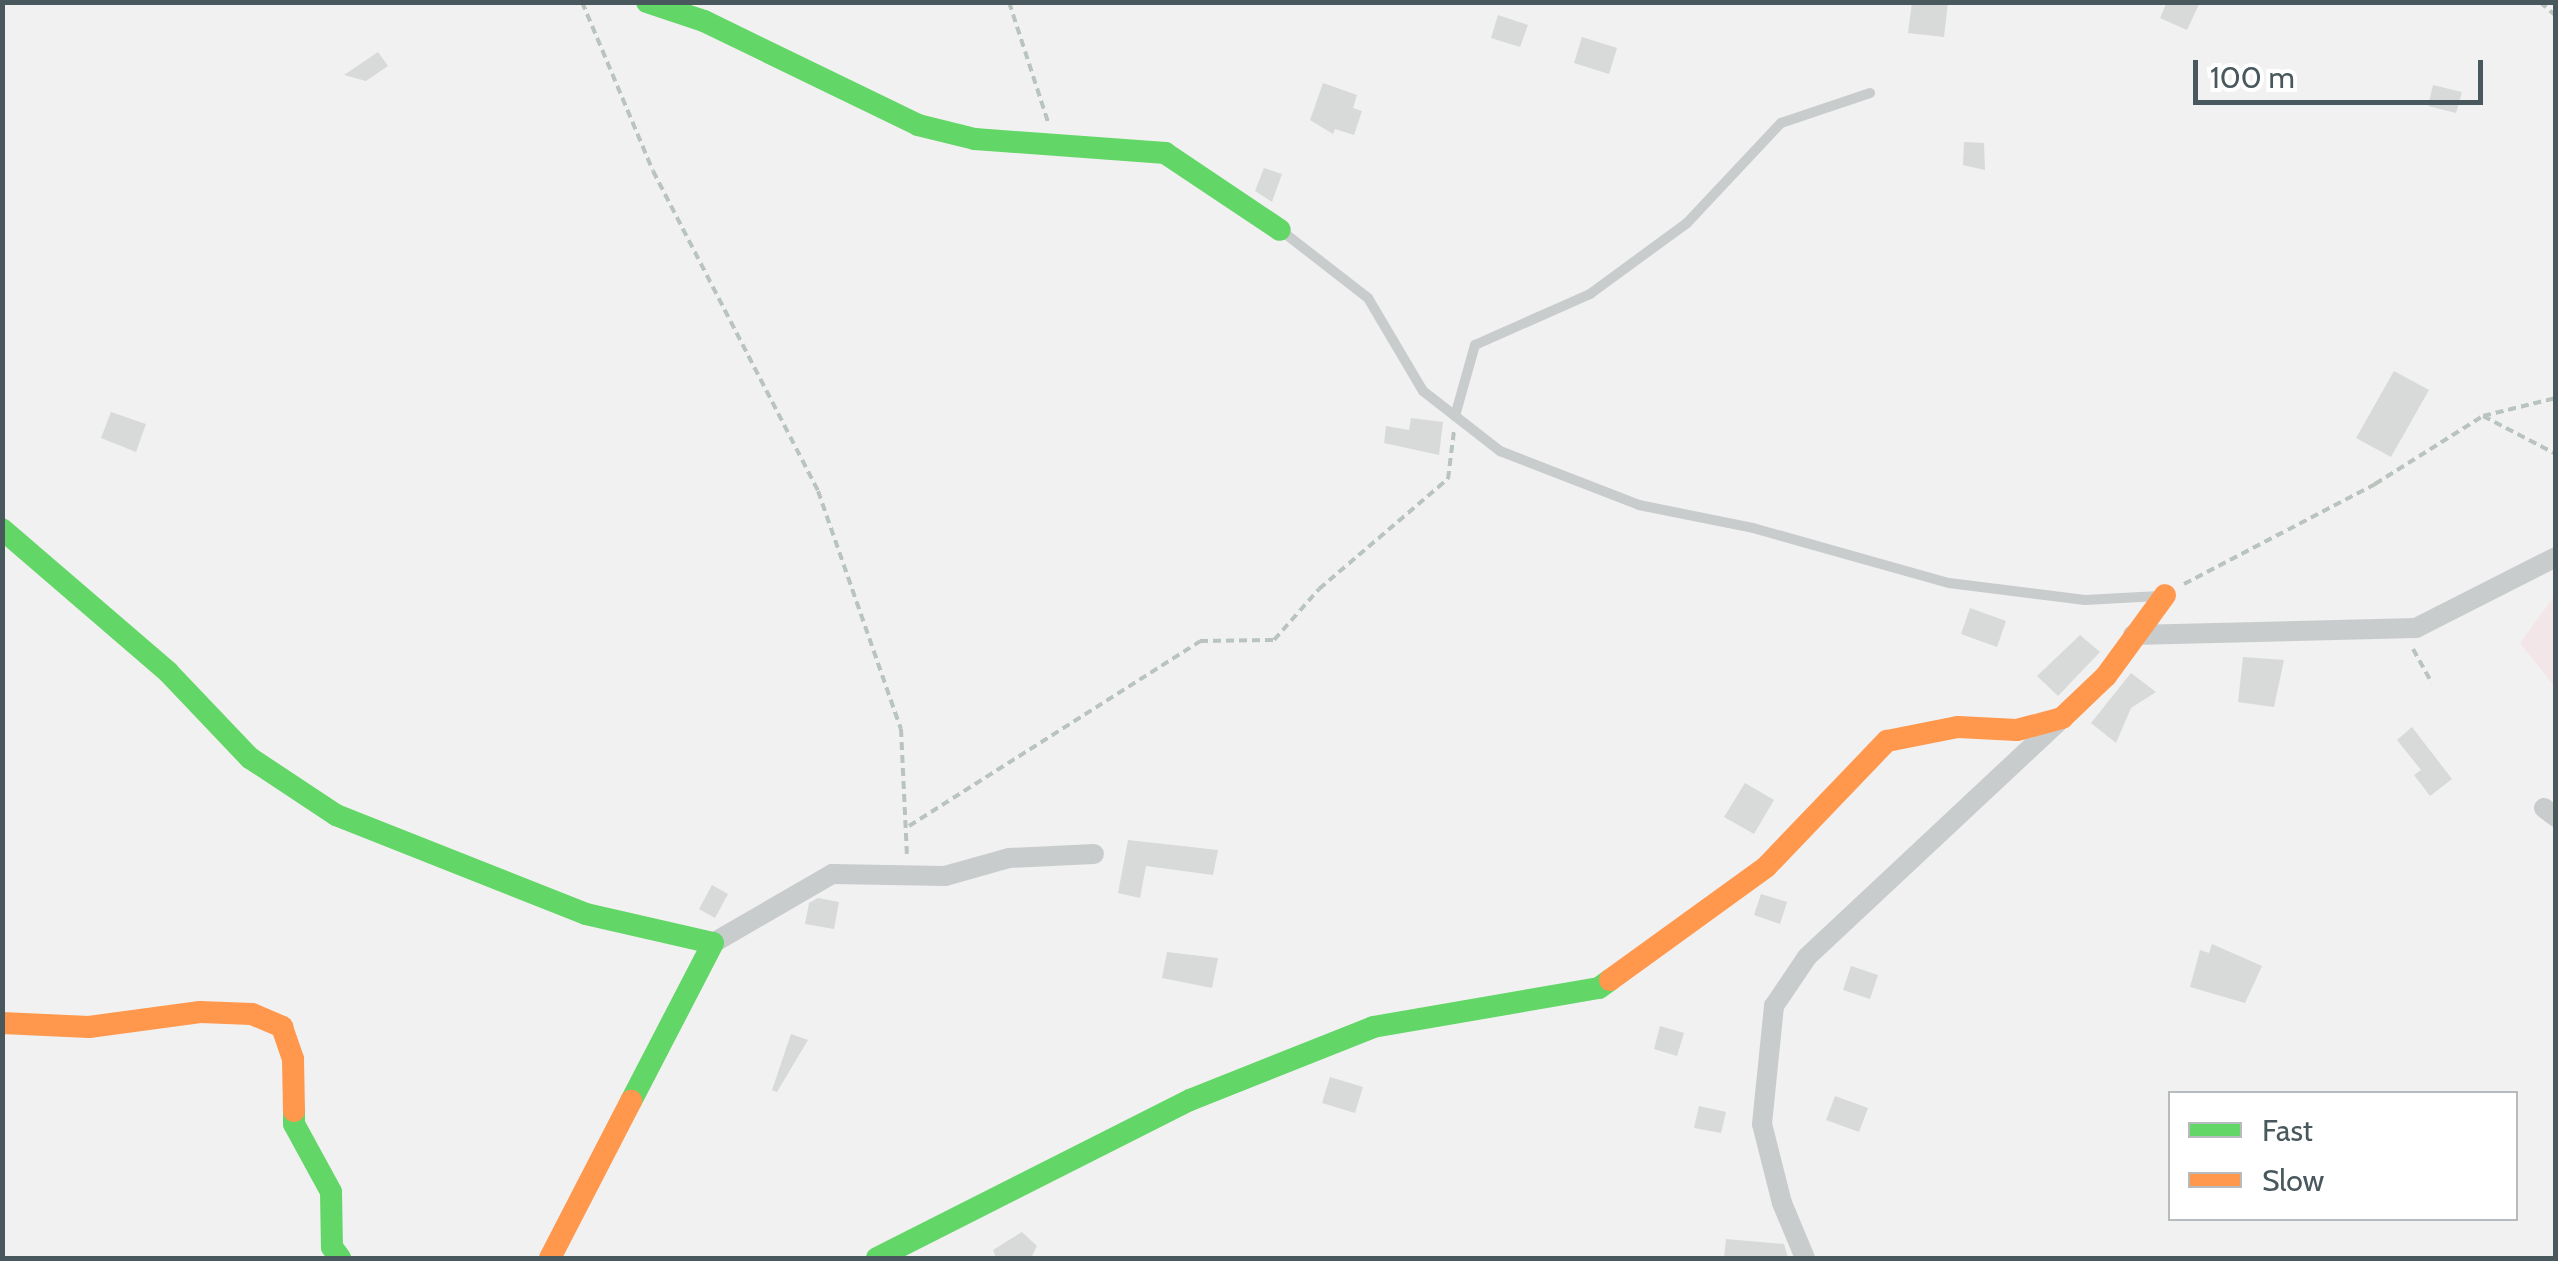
<!DOCTYPE html>
<style>
body{margin:0}
#map{position:relative;width:2558px;height:1261px;overflow:hidden;background:#f2f1f1;font-family:Cabin,sans-serif}
div>[style]{position:absolute}
.medical>*{inset:0;background:#f3e6e8}
.building>*{inset:0;background:#d8d9d9}
.path>*{height:4px;margin-top:-2px;transform-origin:0;background:repeating-linear-gradient(90deg,#b9c4be 0 8px,transparent 0 13px)}
.lane>*{height:10px;margin:-5px;padding:0 5px;transform-origin:5px;border-radius:5px;background:#c9cccd}
.street>*{height:20px;margin:-10px;padding:0 10px;transform-origin:10px;border-radius:10px;background:#c9cccd}
.fast>*{height:22px;margin:-11px;padding:0 11px;transform-origin:11px;border-radius:11px;background:#63d668}
.slow>*{height:22px;margin:-11px;padding:0 11px;transform-origin:11px;border-radius:11px;background:#ff974d}
span{translate:-50% -50%;white-space:nowrap;text-align:center;line-height:1.15;-webkit-text-stroke:8px #fff;paint-order:stroke}
.frame{position:absolute;inset:0;border:5px solid #49585d;pointer-events:none}
.legend{position:absolute;left:2168px;top:1091px;width:350px;height:130px;box-sizing:border-box;background:#fff;border:2px solid #b6bcbe;margin:0;padding:12px 18px;list-style:none;font-size:30px;color:#49585d}
.legend li{display:flex;align-items:center;gap:20px;height:50px}
.legend b{width:50px;border:2px solid #b6bcbe}
.scale{position:absolute;left:2193px;top:60px;width:290px;height:45px;box-sizing:border-box;border:5px solid #49585d;border-top:0;padding-left:12px;font-size:30px;line-height:35px;white-space:nowrap;color:#49585d;-webkit-text-stroke:8px #fff;paint-order:stroke}
</style>
<div id="map">
<div class="medical">
<div style="clip-path:polygon(2555px 595px,2555px 687px,2520px 643px)"></div>
</div>
<div class="building">
<div style="clip-path:polygon(1912px 2px,1948px 2px,1944px 37px,1908px 33px)"></div>
<div style="clip-path:polygon(2167px 2px,2200px 2px,2187px 30px,2160px 18px)"></div>
<div style="clip-path:polygon(1498px 15px,1528px 25px,1520px 47px,1491px 38px)"></div>
<div style="clip-path:polygon(1582px 37px,1617px 48px,1609px 74px,1574px 63px)"></div>
<div style="clip-path:polygon(378px 52px,388px 66px,366px 81px,344px 75px)"></div>
<div style="clip-path:polygon(1323px 83px,1357px 95px,1353px 108px,1362px 111px,1354px 135px,1335px 129px,1333px 134px,1310px 120px)"></div>
<div style="clip-path:polygon(2433px 85px,2462px 92px,2456px 113px,2428px 106px)"></div>
<div style="clip-path:polygon(1964px 142px,1984px 143px,1985px 170px,1963px 165px)"></div>
<div style="clip-path:polygon(1264px 168px,1282px 174px,1272px 202px,1255px 191px)"></div>
<div style="clip-path:polygon(2394px 371px,2429px 390px,2391px 457px,2356px 438px)"></div>
<div style="clip-path:polygon(111px 412px,146px 424px,136px 452px,101px 438px)"></div>
<div style="clip-path:polygon(1411px 418px,1443px 422px,1439px 455px,1384px 443px,1386px 426px,1409px 430px)"></div>
<div style="clip-path:polygon(1970px 608px,2006px 621px,1997px 647px,1961px 634px)"></div>
<div style="clip-path:polygon(2080px 635px,2100px 652px,2058px 696px,2037px 676px)"></div>
<div style="clip-path:polygon(2243px 657px,2284px 660px,2274px 707px,2238px 702px)"></div>
<div style="clip-path:polygon(2131px 673px,2156px 692px,2131px 708px,2116px 743px,2091px 723px)"></div>
<div style="clip-path:polygon(2412px 727px,2452px 779px,2430px 796px,2414px 775px,2421px 770px,2397px 740px)"></div>
<div style="clip-path:polygon(1745px 783px,1774px 800px,1754px 834px,1724px 817px)"></div>
<div style="clip-path:polygon(1128px 840px,1218px 850px,1213px 875px,1146px 866px,1140px 898px,1118px 893px)"></div>
<div style="clip-path:polygon(712px 885px,728px 894px,715px 918px,699px 909px)"></div>
<div style="clip-path:polygon(1761px 894px,1787px 902px,1780px 924px,1754px 915px)"></div>
<div style="clip-path:polygon(818px 898px,839px 902px,834px 929px,805px 924px,809px 903px)"></div>
<div style="clip-path:polygon(2212px 944px,2262px 966px,2245px 1003px,2190px 987px,2200px 950px,2209px 953px)"></div>
<div style="clip-path:polygon(1167px 952px,1218px 958px,1212px 988px,1162px 978px)"></div>
<div style="clip-path:polygon(1851px 966px,1878px 975px,1870px 999px,1843px 990px)"></div>
<div style="clip-path:polygon(1660px 1026px,1684px 1033px,1677px 1056px,1654px 1049px)"></div>
<div style="clip-path:polygon(791px 1034px,808px 1040px,777px 1092px,772px 1090px)"></div>
<div style="clip-path:polygon(1330px 1077px,1363px 1087px,1355px 1113px,1322px 1103px)"></div>
<div style="clip-path:polygon(1835px 1096px,1868px 1108px,1859px 1132px,1826px 1120px)"></div>
<div style="clip-path:polygon(1699px 1106px,1726px 1112px,1721px 1133px,1694px 1128px)"></div>
<div style="clip-path:polygon(1022px 1232px,1037px 1246px,1031px 1258px,996px 1258px,993px 1250px)"></div>
<div style="clip-path:polygon(1726px 1239px,1784px 1244px,1788px 1258px,1724px 1258px)"></div>
</div>
<div class="path">
<div style="left:582px;top:2px;width:183px;rotate:67.2deg"></div>
<div style="left:653px;top:171px;width:360px;rotate:62.7deg"></div>
<div style="left:818px;top:491px;width:252px;rotate:70.8deg"></div>
<div style="left:901px;top:729px;width:125px;rotate:87.3deg"></div>
<div style="left:1009px;top:2px;width:126px;rotate:72deg"></div>
<div style="left:2540px;top:2px;width:21px;rotate:41deg"></div>
<div style="left:2483px;top:416px;width:75px;rotate:-13.9deg"></div>
<div style="left:2184px;top:584px;width:216px;rotate:-27.6deg"></div>
<div style="left:2375px;top:484px;width:128px;rotate:-32.2deg"></div>
<div style="left:2483px;top:416px;width:82px;rotate:27.5deg"></div>
<div style="left:2413px;top:649px;width:39px;rotate:61deg"></div>
<div style="left:909px;top:826px;width:345px;rotate:-32.4deg"></div>
<div style="left:1200px;top:641px;width:74px;rotate:-0.8deg"></div>
<div style="left:1274px;top:640px;width:68px;rotate:-48.6deg"></div>
<div style="left:1319px;top:589px;width:170px;rotate:-40.5deg"></div>
<div style="left:1448px;top:479px;width:48px;rotate:-82.9deg"></div>
</div>
<div class="lane">
<div style="left:1283px;top:232px;width:108px;rotate:37.8deg"></div>
<div style="left:1368px;top:298px;width:108px;rotate:59.4deg"></div>
<div style="left:1423px;top:391px;width:98px;rotate:37.9deg"></div>
<div style="left:1500px;top:451px;width:149px;rotate:21.2deg"></div>
<div style="left:1639px;top:505px;width:116px;rotate:11.4deg"></div>
<div style="left:1753px;top:528px;width:204px;rotate:15.7deg"></div>
<div style="left:1949px;top:583px;width:137px;rotate:7.1deg"></div>
<div style="left:2085px;top:600px;width:74px;rotate:-3.1deg"></div>
<div style="left:1455px;top:416px;width:74px;rotate:-74.3deg"></div>
<div style="left:1475px;top:345px;width:126px;rotate:-23.9deg"></div>
<div style="left:1590px;top:294px;width:120px;rotate:-36.2deg"></div>
<div style="left:1687px;top:223px;width:137px;rotate:-46.8deg"></div>
<div style="left:1781px;top:123px;width:94px;rotate:-18.6deg"></div>
</div>
<div class="street">
<div style="left:2133px;top:635px;width:283px;rotate:-1.4deg"></div>
<div style="left:2416px;top:628px;width:157px;rotate:-26.9deg"></div>
<div style="left:2544px;top:808px;width:15px;rotate:37deg"></div>
<div style="left:713px;top:943px;width:138px;rotate:-30.1deg"></div>
<div style="left:832px;top:874px;width:113px;rotate:1deg"></div>
<div style="left:945px;top:876px;width:66px;rotate:-15.7deg"></div>
<div style="left:1009px;top:858px;width:85px;rotate:-2.7deg"></div>
<div style="left:1805px;top:1258px;width:60px;rotate:-112.7deg"></div>
<div style="left:1782px;top:1203px;width:81px;rotate:-104.2deg"></div>
<div style="left:1762px;top:1124px;width:119px;rotate:-84.2deg"></div>
<div style="left:1774px;top:1006px;width:59px;rotate:-56deg"></div>
<div style="left:1807px;top:957px;width:344px;rotate:-43.1deg"></div>
</div>
<div class="fast">
<div style="left:647px;top:2px;width:60px;rotate:18.4deg"></div>
<div style="left:704px;top:21px;width:238px;rotate:25.9deg"></div>
<div style="left:918px;top:125px;width:59px;rotate:13.8deg"></div>
<div style="left:975px;top:139px;width:191px;rotate:4.2deg"></div>
<div style="left:1165px;top:153px;width:138px;rotate:33.8deg"></div>
<div style="left:2px;top:529px;width:219px;rotate:40.7deg"></div>
<div style="left:168px;top:672px;width:119px;rotate:46.4deg"></div>
<div style="left:250px;top:758px;width:103px;rotate:33.5deg"></div>
<div style="left:336px;top:815px;width:269px;rotate:21.6deg"></div>
<div style="left:586px;top:914px;width:130px;rotate:12.9deg"></div>
<div style="left:713px;top:943px;width:178px;rotate:117.4deg"></div>
<div style="left:294px;top:1111px;width:13px;rotate:90deg"></div>
<div style="left:294px;top:1124px;width:77px;rotate:61.4deg"></div>
<div style="left:331px;top:1192px;width:55px;rotate:89deg"></div>
<div style="left:332px;top:1247px;width:14px;rotate:54deg"></div>
<div style="left:877px;top:1258px;width:351px;rotate:-26.8deg"></div>
<div style="left:1190px;top:1100px;width:197px;rotate:-21.7deg"></div>
<div style="left:1373px;top:1027px;width:229px;rotate:-9.8deg"></div>
<div style="left:1599px;top:988px;width:14px;rotate:-36deg"></div>
</div>
<div class="slow">
<div style="left:1610px;top:980px;width:193px;rotate:-35.9deg"></div>
<div style="left:1766px;top:867px;width:175px;rotate:-46.2deg"></div>
<div style="left:1887px;top:741px;width:72px;rotate:-11.2deg"></div>
<div style="left:1958px;top:727px;width:59px;rotate:2.9deg"></div>
<div style="left:2017px;top:730px;width:47px;rotate:-14.9deg"></div>
<div style="left:2062px;top:718px;width:61px;rotate:-43.7deg"></div>
<div style="left:2106px;top:676px;width:100px;rotate:-53.9deg"></div>
<div style="left:2px;top:1023px;width:87px;rotate:2.6deg"></div>
<div style="left:89px;top:1027px;width:112px;rotate:-7.7deg"></div>
<div style="left:200px;top:1012px;width:52px;rotate:2.2deg"></div>
<div style="left:252px;top:1014px;width:33px;rotate:23deg"></div>
<div style="left:282px;top:1027px;width:34px;rotate:71deg"></div>
<div style="left:293px;top:1059px;width:52px;rotate:88.9deg"></div>
<div style="left:550px;top:1258px;width:177px;rotate:-62.7deg"></div>
</div>
<div class="frame"></div>
<ul class="legend">
<li><b style="height:12px;background:#63d668"></b>Fast</li>
<li><b style="height:12px;background:#ff974d"></b>Slow</li>
</ul>
<div class="scale">100 m</div>
</div>
